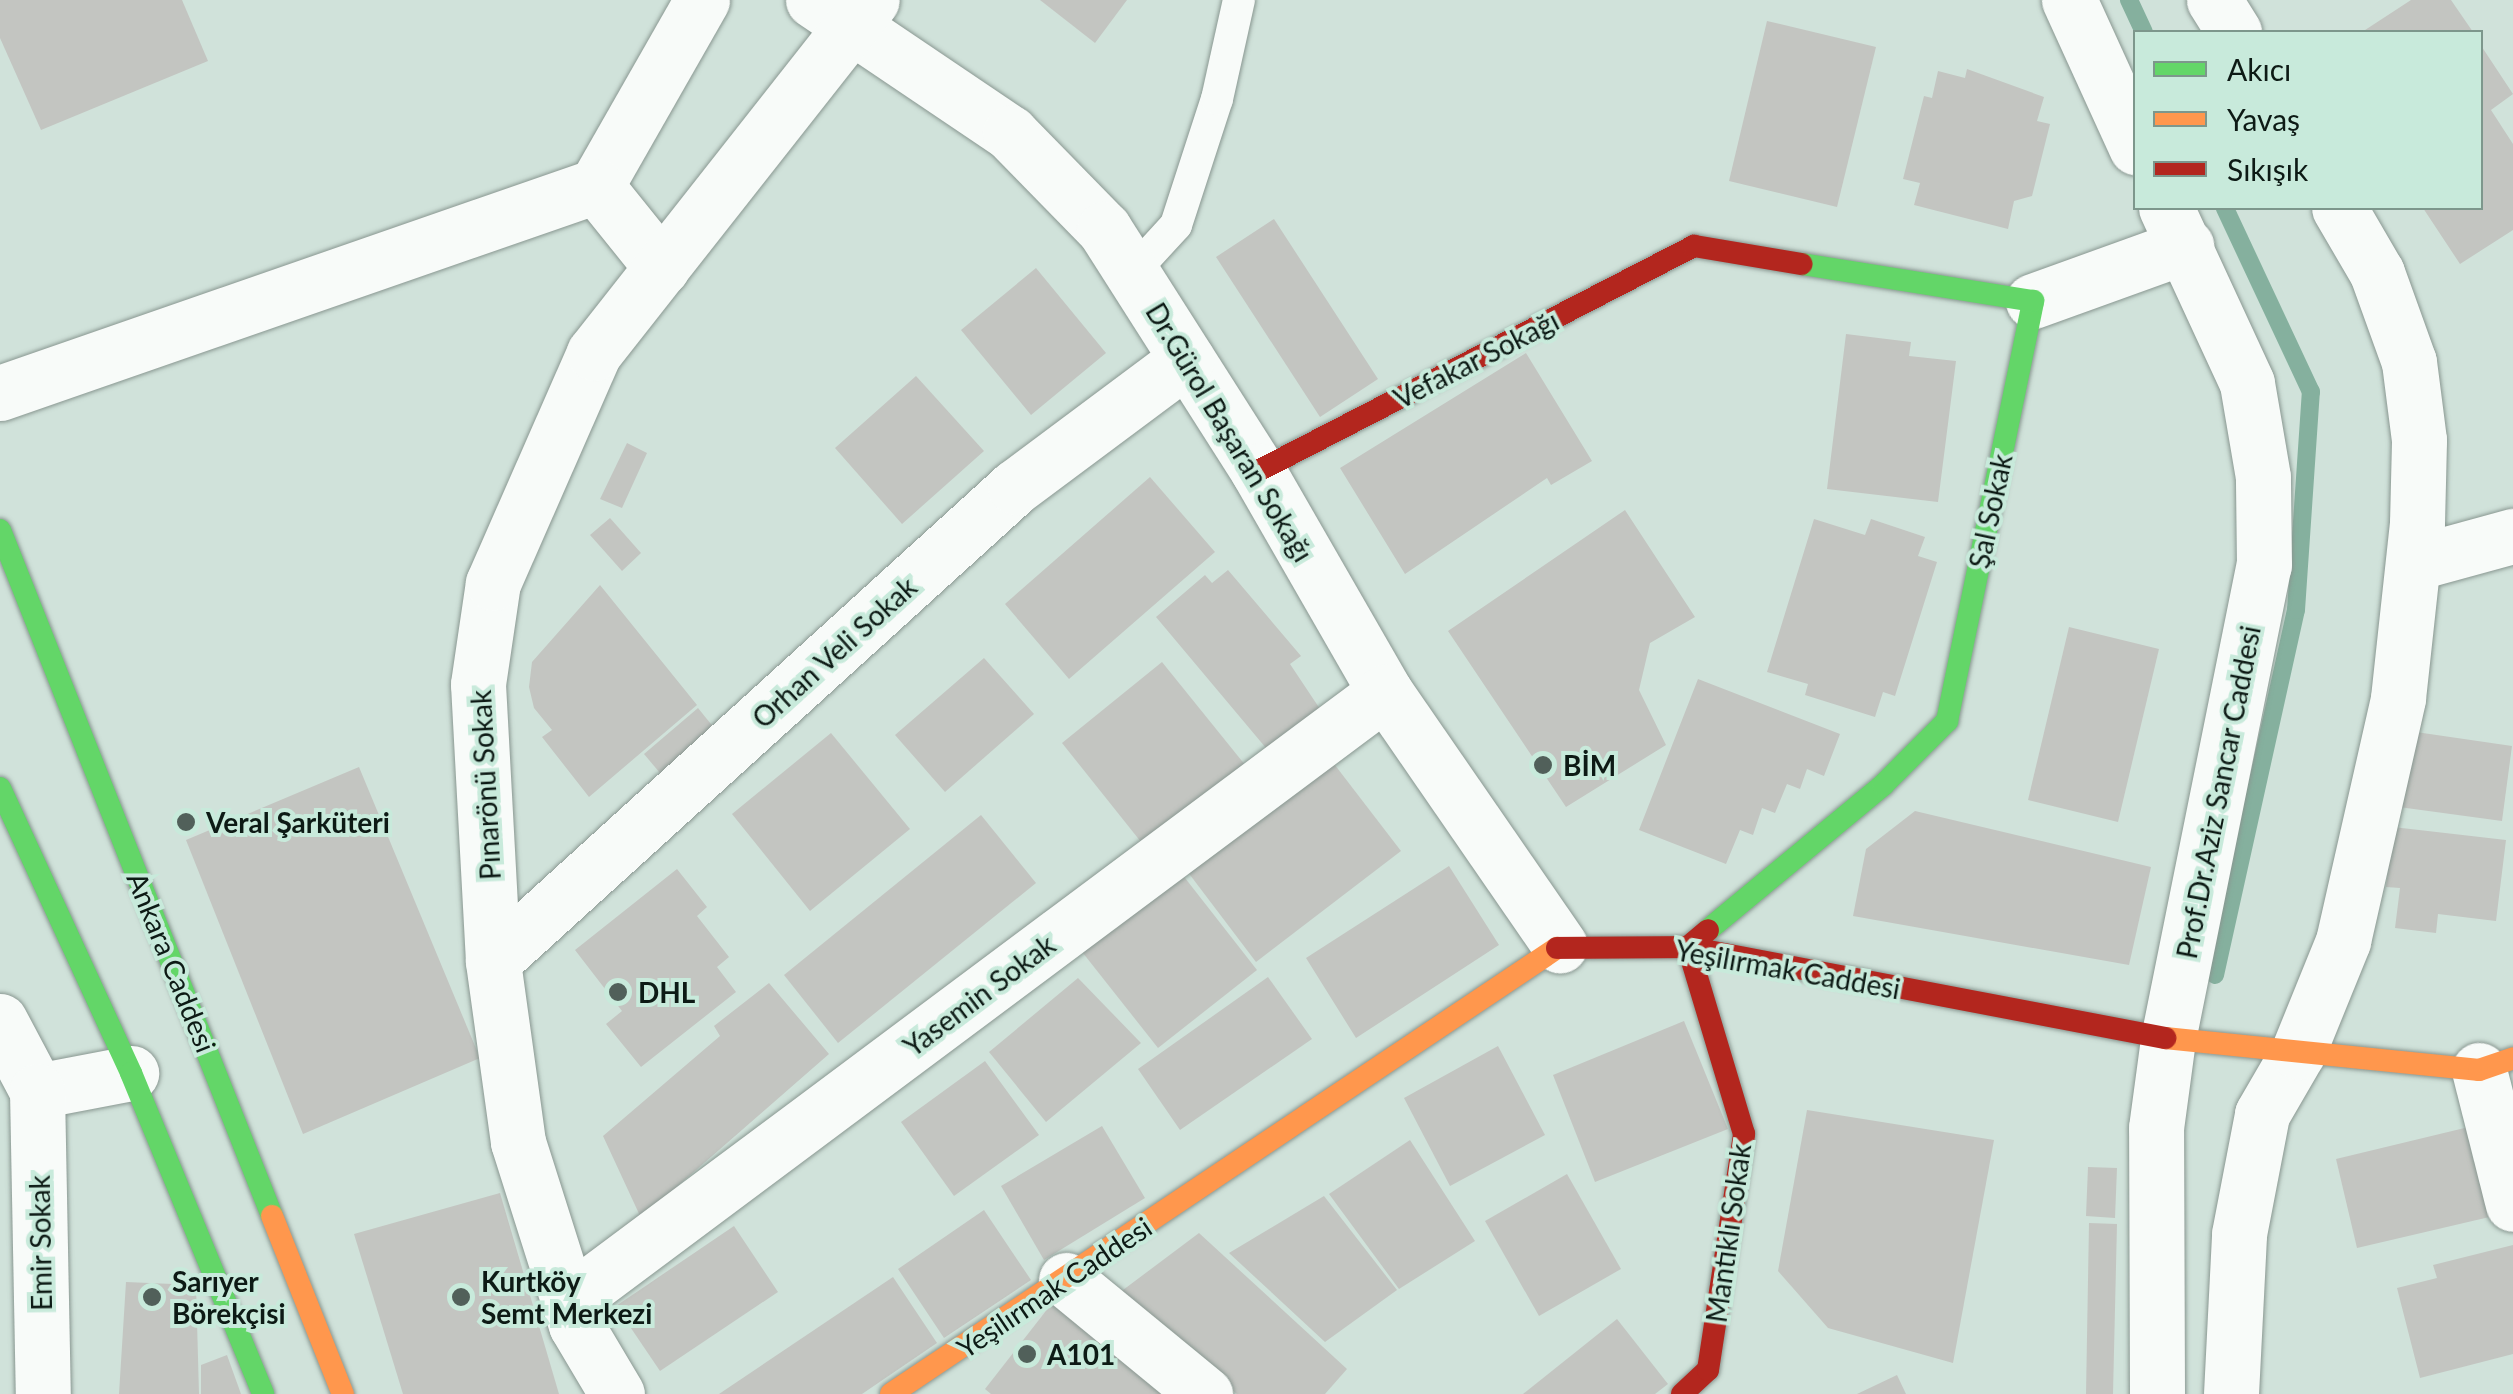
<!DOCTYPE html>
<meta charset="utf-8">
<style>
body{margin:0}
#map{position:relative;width:2513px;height:1394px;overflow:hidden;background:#d0e2da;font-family:Lato,sans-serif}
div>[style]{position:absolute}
.stream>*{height:18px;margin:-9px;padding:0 9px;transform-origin:9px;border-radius:9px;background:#85b09e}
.building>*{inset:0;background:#c3c5c1}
.roads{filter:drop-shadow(0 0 2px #899791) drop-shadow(0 0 2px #899791)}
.lane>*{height:32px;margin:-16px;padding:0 16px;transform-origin:16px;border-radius:16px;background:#f8fbf9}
.street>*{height:55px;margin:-27.5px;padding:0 27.5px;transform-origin:27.5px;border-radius:27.5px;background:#f8fbf9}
.fast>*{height:22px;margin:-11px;padding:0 11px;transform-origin:11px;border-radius:11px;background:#63d668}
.slow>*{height:22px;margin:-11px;padding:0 11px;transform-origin:11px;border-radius:11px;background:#ff974d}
.jam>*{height:22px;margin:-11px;padding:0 11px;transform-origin:11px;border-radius:11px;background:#b3261e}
.dots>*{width:28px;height:28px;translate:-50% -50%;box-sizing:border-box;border:5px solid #c8eadb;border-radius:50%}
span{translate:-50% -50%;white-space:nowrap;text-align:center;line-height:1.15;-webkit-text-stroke:8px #c8eadb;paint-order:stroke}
.street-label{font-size:28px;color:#0d1a15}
.poi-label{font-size:28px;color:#0d1a15;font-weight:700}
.left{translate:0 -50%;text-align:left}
.legend{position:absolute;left:2133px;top:30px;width:350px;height:180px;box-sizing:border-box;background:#c8eadb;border:2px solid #7d978c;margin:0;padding:12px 18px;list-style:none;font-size:30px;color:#0d1a15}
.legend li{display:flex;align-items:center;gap:20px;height:50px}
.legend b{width:50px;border:2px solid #7d978c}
</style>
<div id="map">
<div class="stream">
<div style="left:2129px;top:0;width:35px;rotate:65deg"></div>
<div style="left:2215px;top:975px;width:374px;rotate:-77.5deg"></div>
<div style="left:2296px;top:610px;width:219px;rotate:-86.1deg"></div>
<div style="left:2311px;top:392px;width:203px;rotate:-115.1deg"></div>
</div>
<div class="building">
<div style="clip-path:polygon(0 0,182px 0,208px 61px,41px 130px,0 38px)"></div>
<div style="clip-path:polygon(1040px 0,1127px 0,1095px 43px)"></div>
<div style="clip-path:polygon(2411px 0,2451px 0,2473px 32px,2362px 32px)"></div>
<div style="clip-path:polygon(1767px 21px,1876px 47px,1837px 207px,1729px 181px)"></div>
<div style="clip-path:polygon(2480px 44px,2513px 94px,2491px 110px,2513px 144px,2513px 230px,2460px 264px,2423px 208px,2480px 208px)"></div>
<div style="clip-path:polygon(1967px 69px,2044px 97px,2037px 121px,2050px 124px,2032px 196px,2014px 201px,2008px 229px,1914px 205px,1920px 183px,1903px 179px,1924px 96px,1932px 98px,1938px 71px,1965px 78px)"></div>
<div style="clip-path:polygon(1274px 219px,1378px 379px,1320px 417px,1216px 257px)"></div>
<div style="clip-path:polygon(1036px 268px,1106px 353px,1031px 415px,961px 330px)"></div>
<div style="clip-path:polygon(1846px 334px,1911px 342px,1909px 356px,1956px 361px,1938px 502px,1827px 489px)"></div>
<div style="clip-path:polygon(1526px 353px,1592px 461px,1551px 485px,1547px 478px,1405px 574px,1340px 468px)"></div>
<div style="clip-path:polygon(916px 376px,984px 451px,902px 524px,835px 448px)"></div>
<div style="clip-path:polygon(627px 443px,647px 453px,622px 508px,600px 499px)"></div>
<div style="clip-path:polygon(1150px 477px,1215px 552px,1069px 679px,1005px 604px)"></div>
<div style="clip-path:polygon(1625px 510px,1695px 617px,1650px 643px,1639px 690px,1666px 745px,1566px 807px,1448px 631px)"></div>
<div style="clip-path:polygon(610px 518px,641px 553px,622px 571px,590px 535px)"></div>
<div style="clip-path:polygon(1814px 519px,1865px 535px,1871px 519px,1925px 537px,1918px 556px,1937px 562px,1895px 696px,1883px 692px,1875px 717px,1805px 695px,1808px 684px,1767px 672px)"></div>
<div style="clip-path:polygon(1228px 570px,1301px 656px,1290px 664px,1322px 712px,1271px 754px,1156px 617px,1205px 575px,1212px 583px)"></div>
<div style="clip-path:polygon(600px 585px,697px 705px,589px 797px,542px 737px,552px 730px,534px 708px,529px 687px,532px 662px)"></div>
<div style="clip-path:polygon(2069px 627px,2159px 649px,2118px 822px,2028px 800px)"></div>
<div style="clip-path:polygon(984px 658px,1034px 714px,945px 792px,895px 735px)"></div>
<div style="clip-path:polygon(1162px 662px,1250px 771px,1149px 852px,1062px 743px)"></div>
<div style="clip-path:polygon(1698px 679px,1840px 734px,1824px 776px,1807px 769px,1800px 789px,1787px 784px,1775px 813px,1762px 808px,1753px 835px,1740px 830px,1726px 864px,1639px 830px)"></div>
<div style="clip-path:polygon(698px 708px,719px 734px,665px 779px,644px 754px)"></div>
<div style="clip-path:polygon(2409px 731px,2512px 746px,2502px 821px,2399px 807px)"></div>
<div style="clip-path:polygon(831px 733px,910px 829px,810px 911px,732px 814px)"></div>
<div style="clip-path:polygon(1328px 756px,1401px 851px,1256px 962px,1184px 867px)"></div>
<div style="clip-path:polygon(359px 767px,480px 1058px,303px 1134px,186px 840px)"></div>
<div style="clip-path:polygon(1915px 811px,2151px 867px,2129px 965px,1853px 916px,1866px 849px)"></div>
<div style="clip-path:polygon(981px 815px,1036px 883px,838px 1043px,784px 975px)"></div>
<div style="clip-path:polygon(2393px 827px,2506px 840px,2496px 921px,2438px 914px,2436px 933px,2395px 928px,2400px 888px,2386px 887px)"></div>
<div style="clip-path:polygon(1449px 866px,1499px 945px,1356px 1038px,1306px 958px)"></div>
<div style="clip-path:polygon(677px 869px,707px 907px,697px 916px,729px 957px,717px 967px,736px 992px,641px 1067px,606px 1024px,622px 1011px,575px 950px)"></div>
<div style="clip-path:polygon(1178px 869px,1257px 970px,1158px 1048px,1079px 948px)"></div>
<div style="clip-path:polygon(1268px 977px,1312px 1039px,1180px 1130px,1138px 1069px)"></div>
<div style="clip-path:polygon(1078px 978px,1141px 1043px,1046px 1122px,989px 1052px)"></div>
<div style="clip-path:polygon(769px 983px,829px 1054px,641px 1218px,603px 1136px,720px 1036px,714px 1026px)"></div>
<div style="clip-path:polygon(1684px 1021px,1728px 1129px,1595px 1182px,1553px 1075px)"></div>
<div style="clip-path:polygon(1498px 1046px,1545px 1135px,1450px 1186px,1404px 1098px)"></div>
<div style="clip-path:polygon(985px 1061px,1039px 1135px,954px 1196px,901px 1122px)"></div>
<div style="clip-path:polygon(1807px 1110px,1994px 1140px,1953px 1363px,1828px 1328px,1778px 1271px)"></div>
<div style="clip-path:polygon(2477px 1125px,2498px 1215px,2357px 1248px,2336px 1159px)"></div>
<div style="clip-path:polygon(1102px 1126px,1145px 1198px,1044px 1260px,1001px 1186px)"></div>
<div style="clip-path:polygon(1410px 1140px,1475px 1241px,1399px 1289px,1329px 1194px)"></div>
<div style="clip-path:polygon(2088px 1167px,2117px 1168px,2115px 1218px,2086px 1216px)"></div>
<div style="clip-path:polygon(1567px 1174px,1621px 1269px,1539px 1316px,1485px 1221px)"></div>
<div style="clip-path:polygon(500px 1193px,559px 1394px,403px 1394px,354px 1234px)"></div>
<div style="clip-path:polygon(1324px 1196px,1397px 1290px,1325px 1342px,1229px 1253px)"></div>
<div style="clip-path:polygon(984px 1210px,1031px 1280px,944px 1338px,898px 1269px)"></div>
<div style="clip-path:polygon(2089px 1223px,2117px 1224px,2113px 1394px,2086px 1394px)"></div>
<div style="clip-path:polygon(734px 1226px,778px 1292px,660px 1371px,616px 1306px)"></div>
<div style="clip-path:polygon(1199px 1233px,1347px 1369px,1325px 1394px,1237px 1394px,1111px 1299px)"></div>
<div style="clip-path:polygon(2513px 1245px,2513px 1354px,2420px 1378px,2397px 1288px,2437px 1278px,2433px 1265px)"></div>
<div style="clip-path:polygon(893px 1277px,937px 1343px,862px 1394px,719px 1394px)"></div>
<div style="clip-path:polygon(126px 1282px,196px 1285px,199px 1394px,119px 1394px)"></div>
<div style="clip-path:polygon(1063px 1289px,1195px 1394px,991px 1394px,985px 1389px)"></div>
<div style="clip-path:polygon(1617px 1319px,1668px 1384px,1655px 1394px,1523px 1394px)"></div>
<div style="clip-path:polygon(227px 1355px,241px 1394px,201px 1394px,201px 1365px)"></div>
<div style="clip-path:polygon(1897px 1375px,1906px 1394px,1857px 1394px)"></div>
</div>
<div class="roads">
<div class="lane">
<div style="left:1132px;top:273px;width:65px;rotate:-47.5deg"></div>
<div style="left:1176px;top:225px;width:133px;rotate:-72deg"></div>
<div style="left:1217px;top:99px;width:101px;rotate:-77.5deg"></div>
</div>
<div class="street">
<div style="left:813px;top:0;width:238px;rotate:34deg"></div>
<div style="left:1010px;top:133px;width:134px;rotate:45.6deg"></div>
<div style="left:1104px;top:229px;width:287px;rotate:57.5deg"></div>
<div style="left:1258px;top:471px;width:255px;rotate:60.1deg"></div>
<div style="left:1385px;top:692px;width:308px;rotate:55.4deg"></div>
<div style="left:2069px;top:0;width:162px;rotate:65.5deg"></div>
<div style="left:2214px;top:0;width:38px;rotate:58deg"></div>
<div style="left:596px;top:186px;width:214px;rotate:-60.3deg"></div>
<div style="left:2033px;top:301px;width:163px;rotate:-19.8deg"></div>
<div style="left:0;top:393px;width:631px;rotate:-19.15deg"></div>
<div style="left:596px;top:186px;width:105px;rotate:51.2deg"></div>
<div style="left:2414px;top:563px;width:103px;rotate:-15.3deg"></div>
<div style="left:493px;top:961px;width:705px;rotate:-42.24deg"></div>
<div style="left:1015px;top:487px;width:214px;rotate:-36.7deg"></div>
<div style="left:0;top:1021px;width:79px;rotate:62.1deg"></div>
<div style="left:37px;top:1091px;width:96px;rotate:-10.8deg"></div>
<div style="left:2479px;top:1070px;width:138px;rotate:75.8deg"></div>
<div style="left:37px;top:1091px;width:303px;rotate:88.9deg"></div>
<div style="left:1066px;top:1280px;width:180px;rotate:39.4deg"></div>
<div style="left:573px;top:1298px;width:1013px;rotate:-36.73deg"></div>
<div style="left:617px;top:1394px;width:80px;rotate:-120.7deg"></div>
<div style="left:576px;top:1325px;width:192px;rotate:-107.6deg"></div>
<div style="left:518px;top:1142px;width:183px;rotate:-97.9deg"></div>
<div style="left:493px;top:961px;width:277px;rotate:-93.1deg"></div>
<div style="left:478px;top:684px;width:102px;rotate:-81.6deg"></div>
<div style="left:493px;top:583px;width:251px;rotate:-66.3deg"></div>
<div style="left:594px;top:353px;width:449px;rotate:-51.8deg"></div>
<div style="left:2157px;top:1394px;width:266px;rotate:-90.2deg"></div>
<div style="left:2156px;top:1128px;width:90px;rotate:-82.3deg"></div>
<div style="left:2168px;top:1039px;width:484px;rotate:-78.6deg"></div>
<div style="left:2264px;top:565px;width:88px;rotate:-90.7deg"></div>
<div style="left:2263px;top:477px;width:95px;rotate:-99.7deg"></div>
<div style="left:2247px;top:383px;width:193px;rotate:-114.8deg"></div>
<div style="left:2231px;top:1394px;width:160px;rotate:-87.1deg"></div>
<div style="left:2239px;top:1234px;width:122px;rotate:-79.1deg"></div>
<div style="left:2262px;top:1114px;width:72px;rotate:-59.9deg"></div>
<div style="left:2298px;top:1052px;width:120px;rotate:-67.9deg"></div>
<div style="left:2343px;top:941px;width:249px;rotate:-77.2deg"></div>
<div style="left:2398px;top:698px;width:176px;rotate:-83.8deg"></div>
<div style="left:2417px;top:523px;width:83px;rotate:-88.6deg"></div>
<div style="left:2419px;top:440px;width:79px;rotate:-97.3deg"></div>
<div style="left:2409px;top:362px;width:95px;rotate:-109.8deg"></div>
<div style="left:2377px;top:273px;width:75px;rotate:-120.3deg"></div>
</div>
<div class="fast">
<div style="left:0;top:530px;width:738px;rotate:68.37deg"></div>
<div style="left:0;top:788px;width:314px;rotate:65.3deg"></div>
<div style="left:131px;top:1073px;width:347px;rotate:67.6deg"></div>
<div style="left:1708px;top:930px;width:227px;rotate:-39.6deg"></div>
<div style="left:1883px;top:785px;width:91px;rotate:-45deg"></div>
<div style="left:1947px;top:721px;width:429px;rotate:-78.4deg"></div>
<div style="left:2033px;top:301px;width:234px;rotate:-170.9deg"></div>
</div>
<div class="slow">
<div style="left:2165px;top:1038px;width:316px;rotate:5.8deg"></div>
<div style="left:2479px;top:1070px;width:36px;rotate:-19deg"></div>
<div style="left:272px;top:1216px;width:192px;rotate:68.3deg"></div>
<div style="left:891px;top:1394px;width:802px;rotate:-33.81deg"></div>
</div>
<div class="jam">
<div style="left:1258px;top:471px;width:491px;rotate:-27.3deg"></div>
<div style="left:1694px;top:246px;width:109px;rotate:9.5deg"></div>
<div style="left:1557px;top:948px;width:131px;rotate:-0.4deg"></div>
<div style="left:1688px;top:947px;width:486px;rotate:10.8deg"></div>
<div style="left:1682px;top:1394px;width:35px;rotate:-43deg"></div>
<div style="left:1708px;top:1370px;width:239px;rotate:-81.3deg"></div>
<div style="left:1744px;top:1134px;width:195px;rotate:-106.7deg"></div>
<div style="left:1688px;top:947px;width:26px;rotate:-40deg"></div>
</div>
</div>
<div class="dots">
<div style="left:1543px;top:765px;background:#51605a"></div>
<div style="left:186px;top:822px;background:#51605a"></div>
<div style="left:618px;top:992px;background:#51605a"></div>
<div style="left:152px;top:1297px;background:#51605a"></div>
<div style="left:461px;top:1297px;background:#51605a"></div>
<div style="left:1027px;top:1354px;background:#51605a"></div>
</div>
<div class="street-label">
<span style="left:1476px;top:359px;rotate:-27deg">Vefakar Sokağı</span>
<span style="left:1230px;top:432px;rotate:59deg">Dr.Gürol Başaran Sokağı</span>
<span style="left:1990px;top:511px;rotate:-78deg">Şal Sokak</span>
<span style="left:834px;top:652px;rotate:-42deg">Orhan Veli Sokak</span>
<span style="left:485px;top:785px;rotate:-93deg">Pınarönü Sokak</span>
<span style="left:2218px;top:792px;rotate:-79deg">Prof.Dr.Aziz Sancar Caddesi</span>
<span style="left:172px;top:962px;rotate:68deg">Ankara Caddesi</span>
<span style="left:1788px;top:969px;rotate:10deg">Yeşilırmak Caddesi</span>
<span style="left:979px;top:995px;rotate:-37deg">Yasemin Sokak</span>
<span style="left:1728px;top:1233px;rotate:-82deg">Mantıklı Sokak</span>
<span style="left:40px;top:1243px;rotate:-91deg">Emir Sokak</span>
<span style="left:1054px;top:1287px;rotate:-34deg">Yeşilırmak Caddesi</span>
</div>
<div class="poi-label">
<span class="left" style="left:1563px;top:765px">BİM</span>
<span class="left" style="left:206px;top:822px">Veral Şarküteri</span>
<span class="left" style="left:638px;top:992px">DHL</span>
<span class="left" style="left:172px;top:1297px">Sarıyer<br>Börekçisi</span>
<span class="left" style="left:481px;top:1297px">Kurtköy<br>Semt Merkezi</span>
<span class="left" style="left:1047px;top:1354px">A101</span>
</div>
<ul class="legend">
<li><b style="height:12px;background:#63d668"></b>Akıcı</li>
<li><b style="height:12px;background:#ff974d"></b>Yavaş</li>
<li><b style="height:12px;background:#b3261e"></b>Sıkışık</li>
</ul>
</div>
